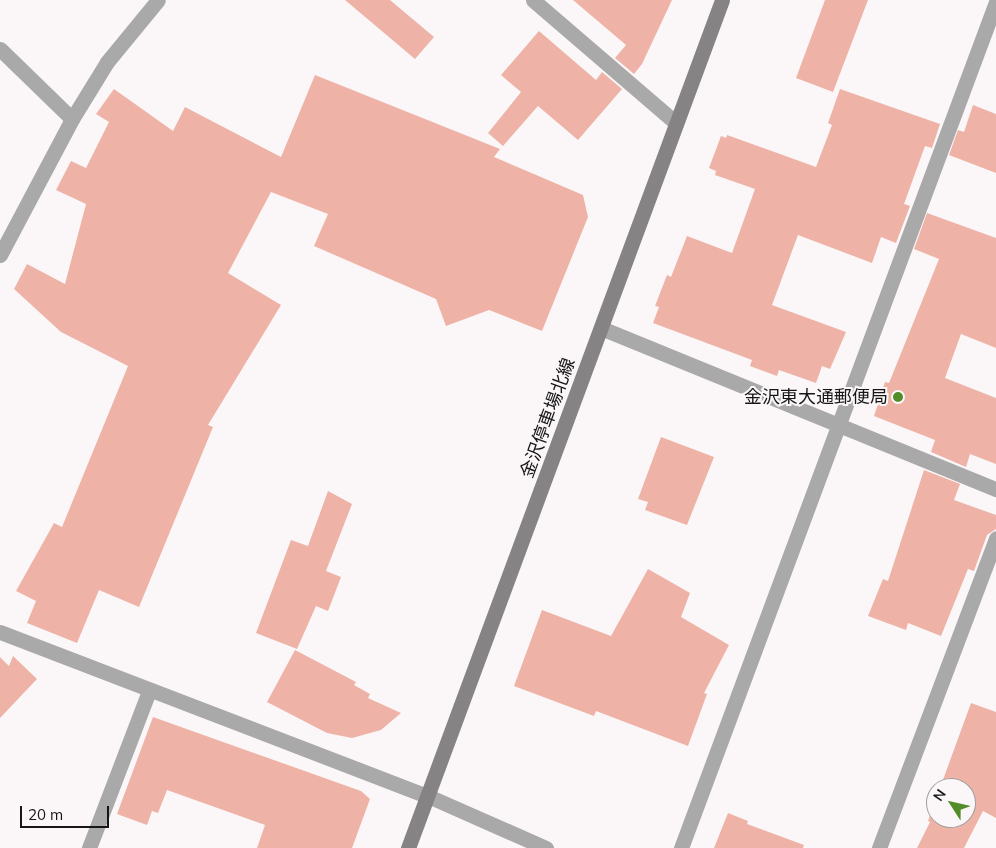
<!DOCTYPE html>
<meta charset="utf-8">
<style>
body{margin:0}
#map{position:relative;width:996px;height:848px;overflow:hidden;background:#fbf7f8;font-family:Mulish,"Noto Sans JP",sans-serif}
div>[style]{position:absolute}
.building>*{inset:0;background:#eeb3a6}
.street>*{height:15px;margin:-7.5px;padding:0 7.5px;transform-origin:7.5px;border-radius:7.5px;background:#aaa9aa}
.secondary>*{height:15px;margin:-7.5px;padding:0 7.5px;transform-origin:7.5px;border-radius:7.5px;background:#858384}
.dots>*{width:14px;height:14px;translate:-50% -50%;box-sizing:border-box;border:2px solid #fbf7f8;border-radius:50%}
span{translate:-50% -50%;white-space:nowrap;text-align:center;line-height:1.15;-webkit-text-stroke:4px #fbf7f8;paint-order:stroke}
.poi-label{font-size:18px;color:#171616}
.right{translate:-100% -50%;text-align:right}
.street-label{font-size:18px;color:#171616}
.north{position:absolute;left:926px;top:778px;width:50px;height:50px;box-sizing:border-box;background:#fbf7f8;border:1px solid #a09d9e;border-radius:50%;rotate:305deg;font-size:14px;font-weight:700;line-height:20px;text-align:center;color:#171616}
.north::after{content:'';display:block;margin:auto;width:18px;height:22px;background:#538d2a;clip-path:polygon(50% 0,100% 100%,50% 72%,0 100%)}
.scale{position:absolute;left:20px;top:806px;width:89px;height:22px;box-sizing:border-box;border:2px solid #171616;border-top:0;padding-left:6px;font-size:15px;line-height:18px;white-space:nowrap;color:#171616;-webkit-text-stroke:4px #fbf7f8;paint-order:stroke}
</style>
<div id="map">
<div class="building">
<div style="clip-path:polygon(345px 0,390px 0,434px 37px,415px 59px)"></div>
<div style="clip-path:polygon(573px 0,672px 0,642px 64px,634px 74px,615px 58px,626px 45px)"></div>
<div style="clip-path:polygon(825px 0,868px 0,833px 92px,796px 78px)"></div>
<div style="clip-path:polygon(539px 31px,596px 80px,602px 72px,622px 89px,578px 140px,538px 106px,503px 146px,488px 133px,521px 92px,501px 75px)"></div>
<div style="clip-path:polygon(315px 75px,500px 149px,494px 157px,583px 195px,588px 217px,542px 331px,489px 310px,446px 326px,436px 299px,314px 246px,328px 214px,271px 192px,228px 273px,281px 305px,208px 425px,213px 427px,139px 607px,99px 590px,77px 643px,27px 623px,36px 601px,16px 591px,54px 523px,62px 527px,128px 366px,61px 332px,14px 289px,27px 264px,65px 284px,86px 204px,56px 190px,71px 161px,86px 168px,109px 122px,96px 114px,114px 89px,173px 131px,185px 107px,281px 157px)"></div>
<div style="clip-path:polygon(840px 89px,940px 124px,932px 148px,925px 146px,904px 204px,910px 206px,896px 243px,881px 237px,872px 263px,798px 235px,772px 305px,846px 332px,830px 369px,822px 366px,816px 383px,779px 370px,777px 376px,750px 366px,752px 360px,653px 323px,659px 307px,655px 306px,667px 275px,671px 277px,687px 236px,732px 253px,755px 189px,715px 175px,716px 171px,709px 168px,721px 136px,726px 138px,727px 135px,816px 167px,832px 125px,828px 123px)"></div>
<div style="clip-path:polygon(973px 105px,996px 114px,996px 173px,949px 155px,958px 130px,964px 132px)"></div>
<div style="clip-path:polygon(927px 213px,996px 238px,996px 348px,961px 334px,945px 378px,996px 398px,996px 464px,970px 454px,966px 467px,931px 452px,935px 440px,874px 416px,885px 382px,889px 383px,939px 259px,914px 249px)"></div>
<div style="clip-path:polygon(661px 437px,714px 457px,687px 525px,645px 510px,648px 502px,638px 499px)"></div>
<div style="clip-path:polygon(924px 470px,960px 484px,954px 500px,996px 515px,996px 529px,987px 535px,974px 571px,968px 569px,941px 636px,908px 623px,906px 630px,868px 616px,883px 579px,888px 581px)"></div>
<div style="clip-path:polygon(328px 491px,352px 504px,326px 571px,341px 577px,328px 611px,316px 606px,297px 649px,256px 633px,291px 540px,308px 546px)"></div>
<div style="clip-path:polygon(648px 569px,690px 593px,681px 617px,729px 645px,704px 693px,707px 694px,688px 746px,596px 711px,594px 716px,514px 686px,542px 610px,611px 636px)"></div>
<div style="clip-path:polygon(295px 650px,356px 682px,354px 685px,370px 694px,368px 698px,401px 713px,381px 730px,352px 738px,327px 733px,267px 702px)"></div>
<div style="clip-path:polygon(13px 656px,37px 679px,0 718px,0 657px,9px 666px)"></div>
<div style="clip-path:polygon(971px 703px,996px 712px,996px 818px,983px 811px,964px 848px,917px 848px,930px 822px,928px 821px,936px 798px,936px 818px,966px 818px,966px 788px,940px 788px)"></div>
<div style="clip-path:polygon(153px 717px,361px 791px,370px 799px,352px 848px,257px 848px,265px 825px,167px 790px,158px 813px,152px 811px,147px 825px,117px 814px)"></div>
<div style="clip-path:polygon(728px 813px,748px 821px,747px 824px,804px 845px,803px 848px,714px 848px)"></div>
</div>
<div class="street">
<div style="left:533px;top:0;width:189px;rotate:40.7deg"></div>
<div style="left:0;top:49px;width:100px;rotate:44.2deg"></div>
<div style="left:0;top:255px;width:154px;rotate:-62.1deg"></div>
<div style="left:72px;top:119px;width:67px;rotate:-58.4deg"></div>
<div style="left:107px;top:62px;width:80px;rotate:-50.6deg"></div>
<div style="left:601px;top:328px;width:427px;rotate:22.2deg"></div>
<div style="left:0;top:632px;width:458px;rotate:21deg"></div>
<div style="left:428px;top:796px;width:129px;rotate:23.8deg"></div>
<div style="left:89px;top:848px;width:168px;rotate:-69.1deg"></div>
<div style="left:681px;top:848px;width:903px;rotate:-69.58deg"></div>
<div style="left:879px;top:848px;width:331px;rotate:-69.3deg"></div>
</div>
<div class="secondary">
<div style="left:408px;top:848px;width:904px;rotate:-69.68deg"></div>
</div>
<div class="dots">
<div style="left:898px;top:397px;background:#538d2a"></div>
</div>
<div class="poi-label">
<span class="right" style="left:888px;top:397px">金沢東大通郵便局</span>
</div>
<div class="street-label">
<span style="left:548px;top:418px;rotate:-70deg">金沢停車場北線</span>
</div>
<div class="north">N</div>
<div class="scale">20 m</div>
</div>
